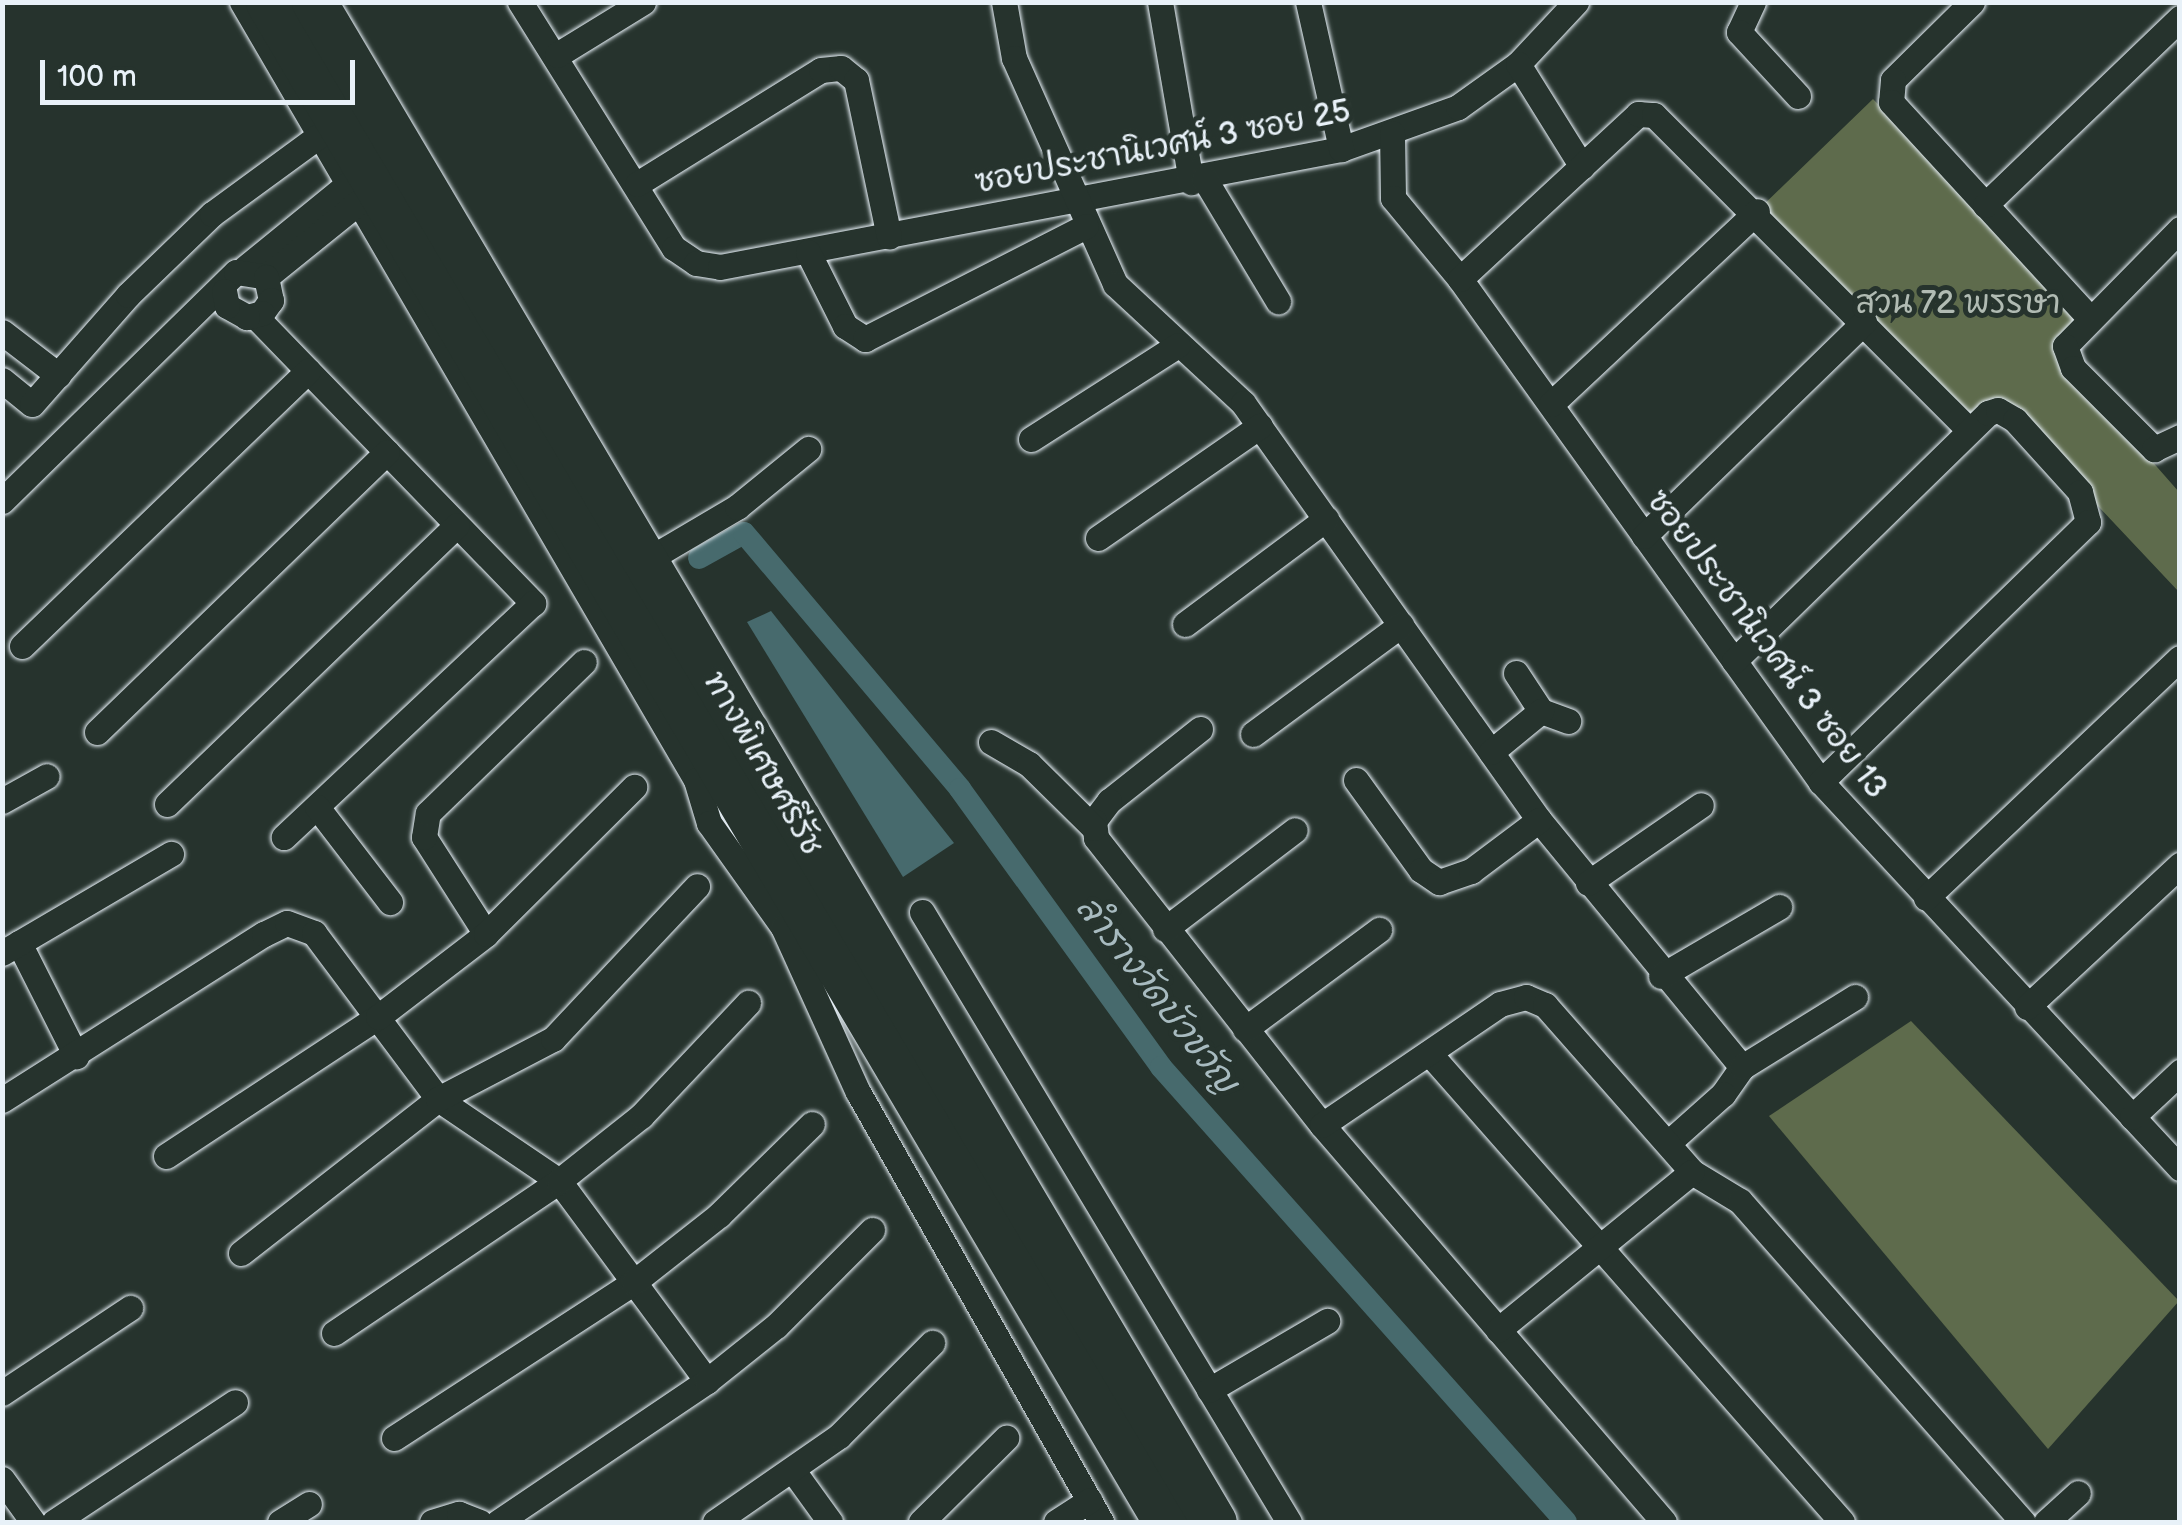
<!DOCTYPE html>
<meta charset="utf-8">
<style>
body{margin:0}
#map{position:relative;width:2182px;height:1525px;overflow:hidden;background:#26332d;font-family:"Balsamiq Sans","Playpen Sans Thai",sans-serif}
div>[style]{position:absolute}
.green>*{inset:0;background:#5e6b4c}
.water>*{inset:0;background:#476a6d}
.canal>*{height:22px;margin:-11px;padding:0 11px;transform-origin:11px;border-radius:11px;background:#476a6d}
.roads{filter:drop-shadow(0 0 2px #e8f1f8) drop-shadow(0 0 2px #e8f1f8)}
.minor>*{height:25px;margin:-12.5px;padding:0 12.5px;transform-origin:12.5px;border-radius:12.5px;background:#26332d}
.motorway>*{height:45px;margin:-22.5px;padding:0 22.5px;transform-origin:22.5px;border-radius:22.5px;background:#26332d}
span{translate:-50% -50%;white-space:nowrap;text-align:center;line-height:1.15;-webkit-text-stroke:10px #26332d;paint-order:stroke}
.street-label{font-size:32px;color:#e8f1f8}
.park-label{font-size:32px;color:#b1bbb3}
.water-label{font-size:35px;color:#a8bbc0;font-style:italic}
.frame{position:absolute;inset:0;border:5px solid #e8f1f8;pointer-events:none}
.scale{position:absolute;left:40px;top:60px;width:315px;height:45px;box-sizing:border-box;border:5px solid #e8f1f8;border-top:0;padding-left:12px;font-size:30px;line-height:35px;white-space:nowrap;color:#e8f1f8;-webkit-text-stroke:8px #26332d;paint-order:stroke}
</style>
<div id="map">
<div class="green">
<div style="clip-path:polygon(1873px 99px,2086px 320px,2056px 352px,2179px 492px,2179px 592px,2001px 403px,1968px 435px,1757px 211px)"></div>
<div style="clip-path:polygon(1911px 1021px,2179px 1301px,2048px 1449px,1769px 1116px)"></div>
</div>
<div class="water">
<div style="clip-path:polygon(771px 611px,954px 843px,903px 877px,747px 622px)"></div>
</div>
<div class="canal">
<div style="left:699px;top:558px;width:51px;rotate:-29.1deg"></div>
<div style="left:744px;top:533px;width:335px;rotate:49.8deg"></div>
<div style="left:960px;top:789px;width:343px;rotate:54.1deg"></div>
<div style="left:1161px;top:1067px;width:609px;rotate:48.33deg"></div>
</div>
<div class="roads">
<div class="minor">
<div style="left:242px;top:2px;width:901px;rotate:59.73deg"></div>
<div style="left:696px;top:780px;width:45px;rotate:73.2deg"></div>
<div style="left:709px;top:823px;width:128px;rotate:54.6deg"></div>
<div style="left:783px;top:927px;width:181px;rotate:65.6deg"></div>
<div style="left:858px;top:1092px;width:494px;rotate:60.5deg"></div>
<div style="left:520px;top:2px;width:290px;rotate:58deg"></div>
<div style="left:674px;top:248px;width:27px;rotate:34deg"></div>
<div style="left:696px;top:263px;width:24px;rotate:9deg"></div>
<div style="left:720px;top:267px;width:632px;rotate:-10.76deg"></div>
<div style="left:1341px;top:149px;width:124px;rotate:-19.7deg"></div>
<div style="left:1458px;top:107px;width:74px;rotate:-35.6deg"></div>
<div style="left:1518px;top:64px;width:85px;rotate:-46.9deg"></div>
<div style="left:1004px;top:2px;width:57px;rotate:79.9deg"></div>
<div style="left:1014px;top:58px;width:248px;rotate:65.9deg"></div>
<div style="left:1115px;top:284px;width:175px;rotate:42.9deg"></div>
<div style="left:1243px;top:403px;width:511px;rotate:54.63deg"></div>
<div style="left:1539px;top:820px;width:320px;rotate:50.6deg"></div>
<div style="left:1742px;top:1067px;width:33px;rotate:125deg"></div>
<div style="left:1723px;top:1094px;width:74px;rotate:138.3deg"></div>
<div style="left:1160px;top:2px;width:183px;rotate:80.2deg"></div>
<div style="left:1308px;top:2px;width:151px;rotate:77.3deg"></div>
<div style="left:1753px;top:2px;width:33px;rotate:115deg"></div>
<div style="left:1739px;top:32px;width:87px;rotate:47.3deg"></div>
<div style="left:1972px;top:2px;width:111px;rotate:135.4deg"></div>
<div style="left:1893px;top:80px;width:22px;rotate:95deg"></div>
<div style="left:1891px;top:102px;width:291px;rotate:47.4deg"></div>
<div style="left:557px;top:55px;width:101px;rotate:-31.6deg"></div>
<div style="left:1518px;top:64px;width:121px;rotate:58.1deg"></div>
<div style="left:1392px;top:133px;width:65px;rotate:89.1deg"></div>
<div style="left:1393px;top:198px;width:105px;rotate:50.4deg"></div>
<div style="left:1460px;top:279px;width:619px;rotate:54.33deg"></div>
<div style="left:1821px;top:782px;width:527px;rotate:47.08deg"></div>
<div style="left:1204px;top:178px;width:144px;rotate:59deg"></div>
<div style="left:637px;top:184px;width:216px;rotate:-31.8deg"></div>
<div style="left:821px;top:70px;width:20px;rotate:-6deg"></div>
<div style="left:841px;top:68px;width:19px;rotate:39deg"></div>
<div style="left:856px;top:80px;width:160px;rotate:78.1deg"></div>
<div style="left:1985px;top:205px;width:270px;rotate:-43.8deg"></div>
<div style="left:2180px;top:229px;width:164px;rotate:134.5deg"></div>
<div style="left:2065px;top:346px;width:23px;rotate:70deg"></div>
<div style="left:2073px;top:368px;width:115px;rotate:45deg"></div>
<div style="left:2154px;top:449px;width:29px;rotate:-25deg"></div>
<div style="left:808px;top:252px;width:83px;rotate:63.4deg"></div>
<div style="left:845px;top:326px;width:24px;rotate:33deg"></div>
<div style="left:865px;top:339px;width:248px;rotate:-27.1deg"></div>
<div style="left:245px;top:268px;width:133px;rotate:-39.2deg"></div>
<div style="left:266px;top:277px;width:119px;rotate:-38.9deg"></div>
<div style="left:1460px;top:279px;width:243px;rotate:-42.8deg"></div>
<div style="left:1638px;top:114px;width:16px;rotate:4deg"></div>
<div style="left:1654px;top:115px;width:445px;rotate:45deg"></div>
<div style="left:255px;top:316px;width:400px;rotate:45.9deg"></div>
<div style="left:533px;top:603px;width:342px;rotate:136.8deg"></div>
<div style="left:2px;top:332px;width:71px;rotate:37.5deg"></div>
<div style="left:2px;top:380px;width:38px;rotate:39deg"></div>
<div style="left:32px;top:404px;width:145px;rotate:-48.6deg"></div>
<div style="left:128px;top:295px;width:117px;rotate:-44deg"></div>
<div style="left:212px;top:214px;width:134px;rotate:-36.2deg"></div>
<div style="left:1551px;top:404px;width:282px;rotate:-43.1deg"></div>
<div style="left:1031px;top:439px;width:174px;rotate:-32.6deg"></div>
<div style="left:2px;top:501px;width:327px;rotate:-44.4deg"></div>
<div style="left:236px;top:272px;width:30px;rotate:9deg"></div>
<div style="left:266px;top:277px;width:24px;rotate:78deg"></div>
<div style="left:271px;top:300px;width:16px;rotate:125deg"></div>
<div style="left:262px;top:313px;width:16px;rotate:165deg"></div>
<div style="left:247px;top:317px;width:23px;rotate:-151deg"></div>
<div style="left:227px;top:306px;width:15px;rotate:-101deg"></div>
<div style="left:1644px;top:536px;width:307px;rotate:-44.2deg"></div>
<div style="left:1098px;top:538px;width:197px;rotate:-34.7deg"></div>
<div style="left:659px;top:553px;width:91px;rotate:-30.5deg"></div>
<div style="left:737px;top:507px;width:92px;rotate:-39.2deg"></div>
<div style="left:1185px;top:624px;width:176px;rotate:-36.7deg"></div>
<div style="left:22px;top:646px;width:397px;rotate:-43.9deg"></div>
<div style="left:1734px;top:661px;width:355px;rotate:-44.3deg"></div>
<div style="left:1988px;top:413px;width:10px;rotate:-17deg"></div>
<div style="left:1998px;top:410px;width:20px;rotate:30deg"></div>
<div style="left:2015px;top:420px;width:97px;rotate:47.9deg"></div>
<div style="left:2080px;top:492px;width:31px;rotate:75deg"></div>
<div style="left:2088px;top:522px;width:373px;rotate:135.8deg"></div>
<div style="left:1516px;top:673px;width:45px;rotate:56.7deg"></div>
<div style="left:1541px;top:711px;width:29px;rotate:20deg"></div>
<div style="left:1200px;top:729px;width:116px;rotate:141.6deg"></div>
<div style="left:1109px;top:801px;width:25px;rotate:127deg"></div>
<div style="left:1094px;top:821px;width:17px;rotate:83deg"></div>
<div style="left:1096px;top:838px;width:365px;rotate:51.8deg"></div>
<div style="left:1322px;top:1125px;width:524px;rotate:49.26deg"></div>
<div style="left:97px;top:732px;width:403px;rotate:-44deg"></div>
<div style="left:1253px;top:734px;width:184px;rotate:-36.4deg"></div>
<div style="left:991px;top:742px;width:44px;rotate:30.1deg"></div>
<div style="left:1029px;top:764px;width:91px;rotate:44.6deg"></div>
<div style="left:1491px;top:752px;width:65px;rotate:-39.4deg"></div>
<div style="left:1356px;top:780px;width:111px;rotate:54.2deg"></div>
<div style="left:1421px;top:870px;width:22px;rotate:34deg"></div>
<div style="left:1439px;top:882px;width:34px;rotate:-19deg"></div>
<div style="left:1471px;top:871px;width:85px;rotate:-36.9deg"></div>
<div style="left:2px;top:801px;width:51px;rotate:-29.1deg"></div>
<div style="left:167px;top:804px;width:402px;rotate:-43.9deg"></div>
<div style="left:317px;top:807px;width:120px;rotate:52.5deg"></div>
<div style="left:1588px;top:883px;width:137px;rotate:-34.6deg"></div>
<div style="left:1926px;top:898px;width:349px;rotate:-43.4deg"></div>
<div style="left:922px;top:912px;width:712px;rotate:58.97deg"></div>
<div style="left:1165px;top:929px;width:163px;rotate:-37.3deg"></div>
<div style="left:486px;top:934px;width:115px;rotate:-122.6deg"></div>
<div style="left:424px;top:837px;width:24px;rotate:-81deg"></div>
<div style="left:428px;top:813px;width:217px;rotate:-44.1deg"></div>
<div style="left:19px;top:943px;width:127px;rotate:63.2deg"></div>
<div style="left:2px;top:953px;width:196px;rotate:-30.4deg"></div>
<div style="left:1661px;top:976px;width:137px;rotate:-30.3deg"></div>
<div style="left:2027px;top:1007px;width:209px;rotate:-42.9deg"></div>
<div style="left:1245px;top:1029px;width:167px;rotate:-36.5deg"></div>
<div style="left:1429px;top:1053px;width:625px;rotate:48.63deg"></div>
<div style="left:1742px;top:1067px;width:133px;rotate:-31.8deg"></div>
<div style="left:2px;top:1100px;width:310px;rotate:-32.4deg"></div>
<div style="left:264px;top:934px;width:25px;rotate:-26deg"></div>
<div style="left:287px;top:923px;width:29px;rotate:20deg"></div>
<div style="left:314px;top:933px;width:207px;rotate:53.2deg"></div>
<div style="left:438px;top:1099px;width:146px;rotate:34.1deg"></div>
<div style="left:559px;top:1181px;width:249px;rotate:53.5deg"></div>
<div style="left:2132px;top:1117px;width:66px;rotate:-43.2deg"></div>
<div style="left:1322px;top:1125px;width:215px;rotate:-34.2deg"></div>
<div style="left:1500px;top:1004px;width:27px;rotate:-15deg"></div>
<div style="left:1526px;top:997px;width:21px;rotate:23deg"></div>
<div style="left:1545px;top:1005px;width:222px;rotate:48.6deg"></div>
<div style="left:1692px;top:1172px;width:56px;rotate:31.1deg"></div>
<div style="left:1740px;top:1201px;width:428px;rotate:48.6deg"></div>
<div style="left:166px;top:1156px;width:254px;rotate:-33.3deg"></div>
<div style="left:378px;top:1017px;width:136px;rotate:-37.5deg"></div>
<div style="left:486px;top:934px;width:209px;rotate:-44.8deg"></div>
<div style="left:241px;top:1253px;width:250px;rotate:-38deg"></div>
<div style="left:438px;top:1099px;width:130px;rotate:-27.6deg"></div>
<div style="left:553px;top:1039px;width:210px;rotate:-46.7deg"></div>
<div style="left:1498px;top:1330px;width:250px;rotate:-39.2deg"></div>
<div style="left:334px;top:1333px;width:272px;rotate:-34deg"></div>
<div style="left:559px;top:1181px;width:105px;rotate:-38.4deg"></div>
<div style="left:641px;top:1116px;width:156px;rotate:-46.6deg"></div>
<div style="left:1209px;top:1390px;width:137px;rotate:-30.3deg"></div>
<div style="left:2px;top:1393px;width:154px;rotate:-33.6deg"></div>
<div style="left:394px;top:1438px;width:286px;rotate:-33deg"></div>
<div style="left:634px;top:1282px;width:108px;rotate:-38.2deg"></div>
<div style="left:719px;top:1215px;width:130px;rotate:-44.4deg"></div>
<div style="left:794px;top:1472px;width:62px;rotate:54.2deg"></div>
<div style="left:2px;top:1479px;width:53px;rotate:54.2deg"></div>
<div style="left:54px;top:1522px;width:217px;rotate:-33.5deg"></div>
<div style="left:280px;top:1522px;width:34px;rotate:-32deg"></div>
<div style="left:432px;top:1522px;width:28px;rotate:-17deg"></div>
<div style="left:459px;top:1514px;width:22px;rotate:21deg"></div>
<div style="left:498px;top:1522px;width:252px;rotate:-34deg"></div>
<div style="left:707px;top:1381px;width:88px;rotate:-38.6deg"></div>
<div style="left:776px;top:1326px;width:136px;rotate:-45deg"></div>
<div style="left:715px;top:1522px;width:151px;rotate:-34.7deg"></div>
<div style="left:839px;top:1436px;width:132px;rotate:-45deg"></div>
<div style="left:921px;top:1522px;width:120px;rotate:-44.7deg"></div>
<div style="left:1056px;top:1522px;width:40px;rotate:-32.9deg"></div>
<div style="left:2046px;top:1522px;width:43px;rotate:-42.2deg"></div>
</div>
<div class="motorway">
<div style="left:268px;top:2px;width:1765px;rotate:59.43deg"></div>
<div style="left:314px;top:2px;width:1766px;rotate:59.37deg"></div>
</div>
</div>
<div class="street-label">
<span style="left:1163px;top:148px;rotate:-11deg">ซอยประชานิเวศน์ 3 ซอย 25</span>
<span style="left:1766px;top:645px;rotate:53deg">ซอยประชานิเวศน์ 3 ซอย 13</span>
<span style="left:762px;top:764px;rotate:60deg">ทางพิเศษศรีรัช</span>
</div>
<div class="park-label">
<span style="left:1958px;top:304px">สวน 72 พรรษา</span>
</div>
<div class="water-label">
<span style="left:1156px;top:995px;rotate:52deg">ลำรางวัดบัวขวัญ</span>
</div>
<div class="frame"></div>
<div class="scale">100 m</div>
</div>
